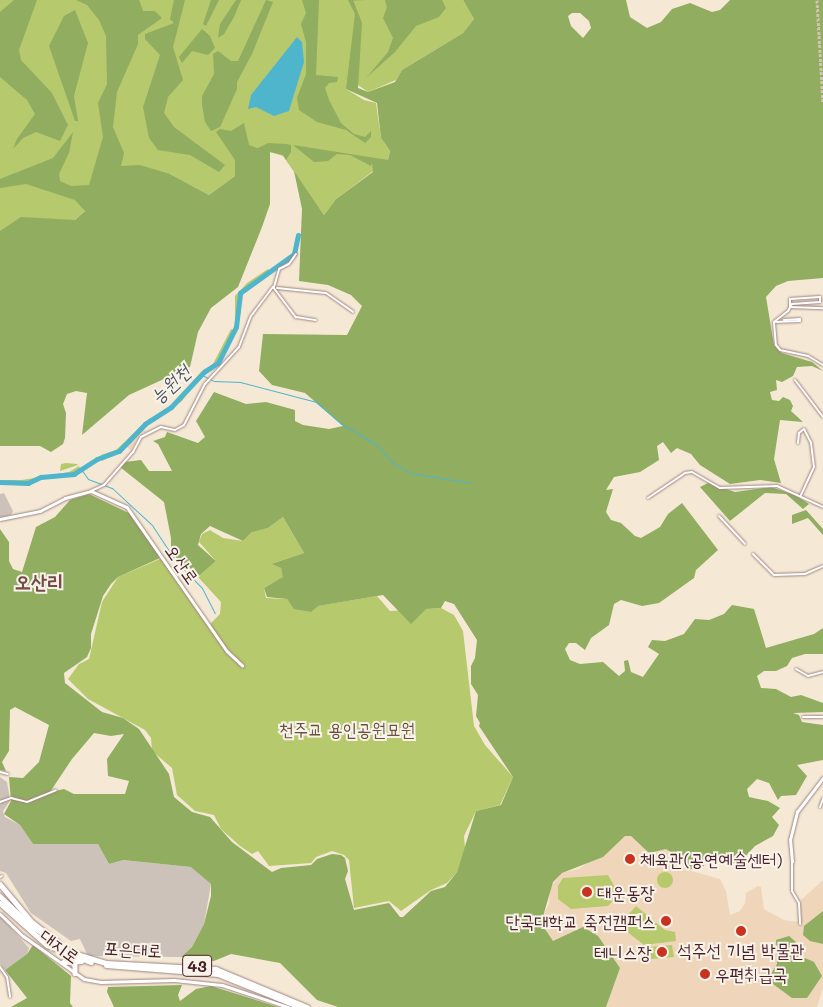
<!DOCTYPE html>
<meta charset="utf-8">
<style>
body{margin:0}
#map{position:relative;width:823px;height:1007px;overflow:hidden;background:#f5e9d5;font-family:Mali,"Poor Story",sans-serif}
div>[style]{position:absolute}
.built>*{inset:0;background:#efd6bb}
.industrial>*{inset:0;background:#cdc2b9}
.green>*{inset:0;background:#b6c96d}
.round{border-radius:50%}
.forest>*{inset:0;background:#90ad60}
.water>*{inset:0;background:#4fb5cd}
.stream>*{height:1px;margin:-0.5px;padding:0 0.5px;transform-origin:0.5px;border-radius:0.5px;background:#4fb5cd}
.river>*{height:4.5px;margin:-2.25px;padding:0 2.25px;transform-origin:2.25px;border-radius:2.25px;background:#4fb5cd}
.secondary-tunnel>*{height:3px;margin-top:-1.5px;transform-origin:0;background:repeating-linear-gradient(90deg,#d3c1b3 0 3px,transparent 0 4.5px)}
.roads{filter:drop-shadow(0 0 1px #a08480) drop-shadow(0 0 1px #a08480)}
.minor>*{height:2px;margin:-1px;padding:0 1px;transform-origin:1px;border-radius:1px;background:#fff}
.tertiary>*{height:2.5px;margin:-1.25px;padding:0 1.25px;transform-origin:1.25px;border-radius:1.25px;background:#fff}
.secondary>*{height:3px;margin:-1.5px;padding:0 1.5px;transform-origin:1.5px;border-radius:1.5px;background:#fff}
.trunk>*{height:4.5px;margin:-2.25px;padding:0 2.25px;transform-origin:2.25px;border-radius:2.25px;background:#fff}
.dots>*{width:14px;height:14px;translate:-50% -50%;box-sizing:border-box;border:2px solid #f7f3e8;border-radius:50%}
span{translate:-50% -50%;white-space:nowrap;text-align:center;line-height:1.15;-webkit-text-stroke:4px #f7f3e8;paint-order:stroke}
.shield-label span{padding:1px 4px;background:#f7f3e8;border:1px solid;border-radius:4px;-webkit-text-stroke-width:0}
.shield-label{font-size:16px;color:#4a1f2b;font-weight:700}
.street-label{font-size:18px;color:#4a1f2b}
.park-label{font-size:18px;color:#6a523f}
.poi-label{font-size:18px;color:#4a1f2b}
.left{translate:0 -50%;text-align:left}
.right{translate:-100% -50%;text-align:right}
.water-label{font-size:19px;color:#4c5464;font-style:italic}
.quarter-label{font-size:20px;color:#754b48;font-weight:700}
</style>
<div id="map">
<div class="built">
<div style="clip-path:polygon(142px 428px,146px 431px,140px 434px,131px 450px,126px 446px)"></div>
<div style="clip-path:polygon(625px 836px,631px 836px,649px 853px,665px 848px,685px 862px,688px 870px,720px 879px,726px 891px,730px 915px,740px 911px,745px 903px,746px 893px,758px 886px,761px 887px,764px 909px,784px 920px,799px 922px,801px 900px,823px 880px,823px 988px,817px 1007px,606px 1007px,620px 968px,553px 942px,545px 929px,544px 913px,549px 904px,550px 887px,562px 873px,579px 869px)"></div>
</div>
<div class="industrial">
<div style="clip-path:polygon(4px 493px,13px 511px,11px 515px,0 518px,0 494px)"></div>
<div style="clip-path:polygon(0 777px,7px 782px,9px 793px,10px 801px,3px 811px,5px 817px,20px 825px,33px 844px,98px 844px,109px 864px,122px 860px,192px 867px,211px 884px,204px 924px,192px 947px,181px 957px,88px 956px,80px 939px,71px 941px,31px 913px,6px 873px,0 871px)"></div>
<div style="clip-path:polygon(0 916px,29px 948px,27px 954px,5px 970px,0 964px)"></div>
</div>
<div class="green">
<div style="clip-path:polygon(0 0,463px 0,474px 19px,463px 33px,402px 70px,396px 80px,368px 92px,358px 85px,358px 75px,346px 89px,364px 100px,376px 103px,381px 138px,390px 151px,388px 160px,336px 199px,324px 215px,283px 156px,239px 142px,235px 154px,235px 176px,209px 195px,170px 174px,92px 204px,75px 220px,0 232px)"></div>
<div style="clip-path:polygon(268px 269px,272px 273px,245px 290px,240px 297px,241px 311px,237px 327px,236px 311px,235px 328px,235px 296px,247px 283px)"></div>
<div style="clip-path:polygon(231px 329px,234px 331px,218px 365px,202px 374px,182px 401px,164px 413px,201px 372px,213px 364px)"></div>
<div style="clip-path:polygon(150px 418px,153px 421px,144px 426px,119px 452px,102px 461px,101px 455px,116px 450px)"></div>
<div style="clip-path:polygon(66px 463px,77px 464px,78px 465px,60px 471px,61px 464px)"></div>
<div style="clip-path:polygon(79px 466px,82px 472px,74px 475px,41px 477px,28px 484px,0 484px,17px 483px,0 480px,22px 480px,69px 472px)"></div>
<div style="clip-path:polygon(283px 517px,304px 553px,271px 564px,281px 568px,284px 577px,264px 588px,266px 598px,287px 599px,292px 605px,310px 612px,317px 606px,377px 596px,390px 611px,441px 608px,454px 615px,463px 631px,474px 726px,485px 745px,513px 777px,500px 805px,476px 811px,464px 836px,465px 848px,457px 872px,447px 883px,431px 890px,401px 911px,389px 901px,354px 908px,349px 860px,344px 855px,332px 851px,316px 857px,311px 863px,269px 866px,258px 851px,252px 854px,240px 846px,221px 829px,214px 815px,195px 811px,177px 795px,172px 768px,152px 751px,151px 738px,145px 730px,88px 699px,68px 679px,79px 664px,89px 659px,102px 602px,118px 577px,162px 558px,209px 625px,220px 614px,221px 602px,198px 577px,216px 561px,199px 542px,202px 534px,210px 530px,223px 538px,243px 541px,253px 531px,268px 528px)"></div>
<div class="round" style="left:657px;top:872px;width:16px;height:16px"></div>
<div style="clip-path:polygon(608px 875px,616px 889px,615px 899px,608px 906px,571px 909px,558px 899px,558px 886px,563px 878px)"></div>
<div style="clip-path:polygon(636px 906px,665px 930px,675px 932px,676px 941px,644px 945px,613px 921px,627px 916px)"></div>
<div style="clip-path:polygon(672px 945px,674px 957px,651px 959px,649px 947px)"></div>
</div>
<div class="forest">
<div style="clip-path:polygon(14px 0,37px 0,19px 50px,21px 60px,52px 93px,68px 125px,60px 141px,36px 132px,23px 138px,13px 149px,17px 139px,35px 114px,27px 100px,0 77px,0 12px)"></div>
<div style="clip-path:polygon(76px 0,139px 0,143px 11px,155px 11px,162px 18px,138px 35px,138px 44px,117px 92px,113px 127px,124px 153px,121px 166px,140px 165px,170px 174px,209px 195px,235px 176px,235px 160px,216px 132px,220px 129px,231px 131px,244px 123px,249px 145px,258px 148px,268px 143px,286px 144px,291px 145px,291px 152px,286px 160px,283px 155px,270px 152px,270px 204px,262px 227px,238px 287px,211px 308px,198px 332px,190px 367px,129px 395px,82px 435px,87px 393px,76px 391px,67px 394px,63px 404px,66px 413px,65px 438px,63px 444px,51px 452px,40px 446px,0 446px,0 231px,21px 217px,75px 220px,85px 211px,75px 200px,26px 184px,0 188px,0 179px,53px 158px,73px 132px,69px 153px,59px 174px,60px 181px,71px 186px,89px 185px,103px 137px,98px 103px,107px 84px,106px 36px,99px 20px,87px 5px)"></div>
<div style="clip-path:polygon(174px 0,185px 0,173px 47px,183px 80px,168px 97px,164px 113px,174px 127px,225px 165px,219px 172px,190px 155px,158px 150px,149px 138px,143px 107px,160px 55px,145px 39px,145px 34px,174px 23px,170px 19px)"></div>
<div style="clip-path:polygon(211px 0,219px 0,206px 26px,203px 24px)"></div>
<div style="clip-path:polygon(236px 0,241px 0,234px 17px,224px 34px,218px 38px,220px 24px)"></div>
<div style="clip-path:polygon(266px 0,273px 2px,252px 54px,237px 82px,237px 89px,220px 127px,211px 131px,205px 122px,202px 105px,202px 96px,214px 74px,213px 54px,218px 51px,231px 61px,238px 61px)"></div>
<div style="clip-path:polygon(302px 0,319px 0,316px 75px,338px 77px,337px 82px,329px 83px,325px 88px,329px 100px,341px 123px,354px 134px,365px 137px,371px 131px,371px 137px,365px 143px,346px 130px,317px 122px,299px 110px,297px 98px,306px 74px,306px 42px,301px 24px,306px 13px)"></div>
<div style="clip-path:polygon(evenodd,348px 0,353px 0,362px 23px,358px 88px,368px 92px,395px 82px,402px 70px,463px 33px,474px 19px,463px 0,626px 0,630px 17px,647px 28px,661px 22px,672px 9px,690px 3px,712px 12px,720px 10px,730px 0,823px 0,823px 278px,788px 281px,776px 286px,766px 297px,774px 345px,782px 353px,812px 362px,823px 371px,812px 366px,797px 367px,793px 376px,782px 382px,776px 380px,777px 390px,770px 392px,772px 400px,779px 401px,783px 397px,790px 400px,793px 406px,791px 411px,803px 422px,780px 420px,774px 459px,781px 483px,760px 480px,730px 484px,700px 465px,691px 454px,677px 448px,671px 453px,663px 442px,657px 446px,659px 460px,640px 472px,614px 477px,606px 490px,613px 489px,606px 512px,611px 520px,621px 523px,635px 536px,641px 538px,660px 527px,668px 514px,682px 503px,718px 550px,696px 570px,694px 578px,659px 603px,642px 606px,621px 600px,614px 604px,609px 625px,591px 638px,585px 650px,576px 643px,569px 643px,565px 649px,570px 660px,580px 664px,603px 662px,619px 676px,625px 671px,624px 661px,628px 660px,631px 672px,643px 677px,659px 654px,648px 647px,652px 640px,665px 641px,684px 634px,695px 619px,709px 620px,724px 614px,732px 605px,754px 609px,766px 648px,814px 634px,823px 628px,823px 654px,805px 654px,792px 658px,787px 666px,776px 671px,764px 671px,757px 676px,761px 688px,776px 689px,791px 697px,801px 695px,823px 703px,823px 712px,793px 713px,799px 715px,802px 722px,823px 725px,823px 760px,797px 765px,807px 776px,796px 795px,781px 796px,778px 800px,769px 783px,757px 779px,747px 789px,749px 797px,768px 801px,780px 808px,772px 817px,779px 825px,773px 836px,755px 846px,739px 863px,732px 864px,719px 856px,705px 861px,704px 866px,688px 870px,685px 862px,666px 849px,649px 853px,631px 836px,625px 836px,603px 857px,562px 873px,553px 882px,544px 913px,545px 929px,553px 941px,583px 927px,598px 936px,620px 968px,606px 1007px,338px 1007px,317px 1000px,280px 963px,231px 954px,214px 961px,181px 957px,192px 947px,204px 924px,211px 896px,211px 884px,191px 867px,123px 860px,109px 864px,98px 844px,33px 844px,20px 825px,4px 814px,11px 801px,9px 777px,23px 778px,39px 762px,49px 725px,15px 707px,10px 710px,9px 751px,2px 762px,6px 771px,0 770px,0 529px,9px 542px,9px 561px,13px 569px,22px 572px,36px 527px,55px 517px,70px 500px,89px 494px,133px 515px,160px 558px,118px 577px,111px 584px,103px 596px,91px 634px,91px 648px,87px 657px,64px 673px,65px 683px,102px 712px,123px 718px,139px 729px,169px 774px,174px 797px,192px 812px,210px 817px,232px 842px,272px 872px,281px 868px,311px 865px,317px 859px,332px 854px,341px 855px,345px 858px,348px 871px,345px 879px,354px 910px,389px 903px,400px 917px,403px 917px,431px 891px,445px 887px,457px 872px,476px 811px,501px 805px,513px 777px,479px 726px,480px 723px,476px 716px,478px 695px,471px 684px,471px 666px,475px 658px,477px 640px,454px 604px,445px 601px,441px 608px,426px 609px,411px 624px,383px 595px,318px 606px,311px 612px,294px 609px,287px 599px,267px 597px,264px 588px,283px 577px,281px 568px,271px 564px,304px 553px,283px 517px,268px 528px,252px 532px,243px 541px,210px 526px,201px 534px,198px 545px,216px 561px,198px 577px,171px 553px,171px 538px,164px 502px,120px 467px,125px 462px,141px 460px,149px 471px,172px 471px,158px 444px,153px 441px,165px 437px,167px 432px,198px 443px,205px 437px,196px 421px,214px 392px,246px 404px,266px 402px,295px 410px,295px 421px,303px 425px,329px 429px,343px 426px,305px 393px,272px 385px,259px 371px,263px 334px,347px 335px,362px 306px,351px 295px,328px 285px,299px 281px,302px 209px,294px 171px,324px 215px,336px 199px,373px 172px,372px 162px,371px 166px,350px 155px,337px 154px,328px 161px,314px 162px,293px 145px,388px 160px,390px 151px,381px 138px,377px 103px,346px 89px,355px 14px,348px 0,572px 13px,580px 13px,589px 21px,591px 28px,583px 38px,571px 26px,568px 16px,572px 13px,348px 0,94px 733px,111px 736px,124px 734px,107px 759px,108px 776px,129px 781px,125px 794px,74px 794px,64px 789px,50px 792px,72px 759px,94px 733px)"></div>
<div style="clip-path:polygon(385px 0,442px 0,446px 8px,439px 17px,416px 26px,395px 52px,366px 78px,388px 52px,393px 38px,383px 18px,387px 7px)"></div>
<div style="clip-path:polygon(75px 10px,88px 43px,74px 96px,78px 121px,75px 121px,49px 46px,64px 16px)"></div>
<div style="clip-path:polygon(202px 29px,210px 36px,215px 48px,208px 55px,192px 51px,182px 63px,179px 57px)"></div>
<div style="clip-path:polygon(708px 483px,735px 492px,771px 487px,795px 495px,809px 504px,803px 509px,786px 494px,765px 493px,730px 521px,700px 487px)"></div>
<div style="clip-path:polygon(806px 510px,823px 529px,823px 535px,808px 518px,792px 524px,792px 515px)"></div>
<div style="clip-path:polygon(823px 911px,823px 944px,810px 941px,803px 935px,804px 926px)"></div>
<div style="clip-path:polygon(789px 936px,796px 942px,787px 950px,814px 962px,822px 976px,807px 998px,792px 998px,773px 984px,771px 974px,777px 964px,776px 940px)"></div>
<div style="clip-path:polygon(33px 945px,71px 976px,70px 1003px,73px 1007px,11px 1007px,27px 998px,5px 970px,27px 954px)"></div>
<div style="clip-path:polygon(182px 985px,178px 995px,180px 1001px,196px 989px,211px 986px,278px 1007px,114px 1007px,107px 992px,108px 987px)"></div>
</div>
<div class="water">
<div style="clip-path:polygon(297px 37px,302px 42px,304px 62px,289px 111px,274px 116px,256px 107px,248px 109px,251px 95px)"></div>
</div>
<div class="stream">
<div style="left:202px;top:375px;width:13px;rotate:27deg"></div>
<div style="left:214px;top:381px;width:26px;rotate:2deg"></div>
<div style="left:240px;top:382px;width:79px;rotate:14.7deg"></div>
<div style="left:316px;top:402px;width:32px;rotate:41deg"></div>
<div style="left:340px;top:423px;width:43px;rotate:30.7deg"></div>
<div style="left:377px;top:445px;width:25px;rotate:48deg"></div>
<div style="left:394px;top:464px;width:19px;rotate:28deg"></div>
<div style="left:411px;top:473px;width:61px;rotate:9.5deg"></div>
<div style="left:81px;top:469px;width:12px;rotate:55deg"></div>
<div style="left:88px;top:479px;width:26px;rotate:21deg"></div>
<div style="left:112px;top:488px;width:54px;rotate:42.8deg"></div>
<div style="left:152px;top:525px;width:42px;rotate:56.7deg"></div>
<div style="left:175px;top:560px;width:39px;rotate:46deg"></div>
<div style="left:202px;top:588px;width:28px;rotate:63deg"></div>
</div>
<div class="river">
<div style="left:0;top:482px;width:28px;rotate:2deg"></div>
<div style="left:28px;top:483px;width:14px;rotate:-25deg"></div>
<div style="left:41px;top:477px;width:33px;rotate:-5deg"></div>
<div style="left:74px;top:474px;width:27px;rotate:-33deg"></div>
<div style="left:97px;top:459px;width:23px;rotate:-20deg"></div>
<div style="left:119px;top:451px;width:37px;rotate:-46deg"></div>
<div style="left:145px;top:424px;width:31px;rotate:-33deg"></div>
<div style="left:171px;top:407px;width:48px;rotate:-46.7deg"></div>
<div style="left:204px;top:372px;width:17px;rotate:-33deg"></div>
<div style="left:218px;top:363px;width:40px;rotate:-63.4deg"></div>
<div style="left:236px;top:327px;width:34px;rotate:-83deg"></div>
<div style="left:240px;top:293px;width:67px;rotate:-35.8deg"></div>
<div style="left:294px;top:254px;width:19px;rotate:-78deg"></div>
</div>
<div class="secondary-tunnel">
<div style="left:817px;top:0;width:103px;rotate:86.7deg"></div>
</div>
<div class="roads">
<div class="minor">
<div style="left:274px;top:287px;width:19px;rotate:-74deg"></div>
<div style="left:279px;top:269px;width:11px;rotate:-27deg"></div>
<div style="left:289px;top:264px;width:12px;rotate:-55deg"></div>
<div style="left:277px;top:288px;width:49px;rotate:5.8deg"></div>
<div style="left:326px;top:293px;width:33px;rotate:35deg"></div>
<div style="left:790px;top:307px;width:8px;rotate:-90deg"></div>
<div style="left:790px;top:299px;width:30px;rotate:-4deg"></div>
<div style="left:820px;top:297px;width:5px;rotate:90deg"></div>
<div style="left:820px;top:302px;width:28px;rotate:176deg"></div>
<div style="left:792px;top:304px;width:8px;rotate:120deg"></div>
<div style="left:788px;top:311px;width:18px;rotate:142deg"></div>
<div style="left:774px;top:322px;width:26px;rotate:-2deg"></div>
<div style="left:790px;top:307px;width:33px;rotate:2deg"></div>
<div style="left:784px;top:320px;width:16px;rotate:-4deg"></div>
<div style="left:800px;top:319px;width:2px;rotate:90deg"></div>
<div style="left:774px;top:323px;width:22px;rotate:85deg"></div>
<div style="left:776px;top:345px;width:6px;rotate:51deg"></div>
<div style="left:780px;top:350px;width:29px;rotate:12deg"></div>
<div style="left:808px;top:356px;width:17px;rotate:31deg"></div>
<div style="left:795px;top:380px;width:46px;rotate:52.9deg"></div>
<div style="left:798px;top:443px;width:10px;rotate:-84deg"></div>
<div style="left:799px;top:433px;width:6px;rotate:-39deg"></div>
<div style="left:804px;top:429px;width:16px;rotate:63deg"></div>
<div style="left:811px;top:443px;width:24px;rotate:83deg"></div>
<div style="left:814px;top:467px;width:31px;rotate:115deg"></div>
<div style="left:91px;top:491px;width:14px;rotate:-25deg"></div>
<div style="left:104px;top:485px;width:44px;rotate:-48.7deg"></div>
<div style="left:133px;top:452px;width:17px;rotate:-62deg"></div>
<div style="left:141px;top:437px;width:22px;rotate:-27deg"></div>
<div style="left:161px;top:427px;width:14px;rotate:12deg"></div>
<div style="left:175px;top:430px;width:10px;rotate:-29deg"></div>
<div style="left:184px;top:425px;width:46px;rotate:-62.9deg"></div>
<div style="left:205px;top:384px;width:50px;rotate:-47.4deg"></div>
<div style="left:239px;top:347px;width:33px;rotate:-69deg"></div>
<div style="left:251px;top:316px;width:36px;rotate:-53deg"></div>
<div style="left:273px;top:287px;width:38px;rotate:53deg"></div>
<div style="left:296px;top:317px;width:20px;rotate:9deg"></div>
<div style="left:648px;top:498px;width:45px;rotate:-34deg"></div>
<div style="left:685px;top:473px;width:7px;rotate:-8deg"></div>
<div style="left:692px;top:472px;width:32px;rotate:30deg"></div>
<div style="left:720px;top:488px;width:57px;rotate:-2deg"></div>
<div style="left:777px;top:486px;width:51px;rotate:24.5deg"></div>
<div style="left:719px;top:516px;width:38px;rotate:47deg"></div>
<div style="left:753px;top:554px;width:30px;rotate:45deg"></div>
<div style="left:774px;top:575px;width:31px;rotate:-2deg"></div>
<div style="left:805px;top:574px;width:20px;rotate:-24deg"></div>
<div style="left:796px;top:669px;width:14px;rotate:30deg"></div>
<div style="left:808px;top:676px;width:16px;rotate:-15deg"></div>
<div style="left:803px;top:717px;width:20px"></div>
<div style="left:0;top:772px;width:8px;rotate:14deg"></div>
<div style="left:0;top:802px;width:12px;rotate:-20deg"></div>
<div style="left:11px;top:798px;width:16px;rotate:14deg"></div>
<div style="left:27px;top:802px;width:31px;rotate:-22deg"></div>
<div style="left:820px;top:807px;width:9px;rotate:-69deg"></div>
<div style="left:792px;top:862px;width:29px;rotate:90deg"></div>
<div style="left:792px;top:891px;width:14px;rotate:60deg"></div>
<div style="left:799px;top:903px;width:21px;rotate:87deg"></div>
<div style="left:0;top:877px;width:2px;rotate:-27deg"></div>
<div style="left:0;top:967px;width:12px;rotate:55deg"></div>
<div style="left:7px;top:977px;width:20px;rotate:81deg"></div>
</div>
<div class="tertiary">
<div style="left:0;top:519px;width:41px;rotate:-11.3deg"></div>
<div style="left:40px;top:511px;width:28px;rotate:-27deg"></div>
<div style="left:65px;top:498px;width:27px;rotate:-15deg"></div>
<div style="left:91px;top:491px;width:39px;rotate:24deg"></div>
<div style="left:127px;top:507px;width:175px;rotate:55.2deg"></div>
<div style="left:227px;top:651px;width:21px;rotate:43deg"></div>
<div style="left:792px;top:862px;width:22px;rotate:-95deg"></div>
<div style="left:790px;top:840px;width:29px;rotate:-76deg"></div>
<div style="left:797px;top:812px;width:43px;rotate:-52.6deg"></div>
</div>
<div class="secondary">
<div style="left:0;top:914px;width:32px;rotate:44deg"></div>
<div style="left:23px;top:936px;width:75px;rotate:35.2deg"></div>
<div style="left:84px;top:979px;width:17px;rotate:10deg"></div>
<div style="left:101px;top:982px;width:73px;rotate:-1.6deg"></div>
<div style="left:174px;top:980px;width:48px;rotate:5.9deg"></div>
<div style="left:222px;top:985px;width:70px;rotate:18.4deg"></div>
</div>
<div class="trunk">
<div style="left:0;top:884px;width:50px;rotate:49.9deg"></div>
<div style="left:32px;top:922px;width:33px;rotate:38deg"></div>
<div style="left:0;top:896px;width:40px;rotate:44deg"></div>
<div style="left:29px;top:924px;width:50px;rotate:34.3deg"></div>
<div style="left:70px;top:952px;width:38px;rotate:17deg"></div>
<div style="left:106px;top:963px;width:110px;rotate:3.1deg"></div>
<div style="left:216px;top:969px;width:99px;rotate:22.7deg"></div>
<div style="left:0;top:903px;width:63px;rotate:41.8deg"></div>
<div style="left:47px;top:945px;width:47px;rotate:21.1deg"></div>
<div style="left:75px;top:961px;width:12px;rotate:90deg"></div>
<div style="left:63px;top:962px;width:18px;rotate:-3deg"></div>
<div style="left:106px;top:965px;width:112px;rotate:4.6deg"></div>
<div style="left:218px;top:974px;width:88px;rotate:21.9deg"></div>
</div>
</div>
<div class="dots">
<div style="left:630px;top:859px;background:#c8321e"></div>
<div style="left:587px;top:892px;background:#c8321e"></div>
<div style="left:666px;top:921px;background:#c8321e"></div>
<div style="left:741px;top:931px;background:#c8321e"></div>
<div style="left:662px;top:952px;background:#c8321e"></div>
<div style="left:705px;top:974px;background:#c8321e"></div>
</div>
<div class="shield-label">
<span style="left:197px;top:966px">43</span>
</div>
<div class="street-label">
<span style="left:182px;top:564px;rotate:55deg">오산로</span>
<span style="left:60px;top:946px;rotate:36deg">대지로</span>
<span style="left:133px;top:949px;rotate:3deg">포은대로</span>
</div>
<div class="park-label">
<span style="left:347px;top:729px">천주교 용인공원묘원</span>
</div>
<div class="poi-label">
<span class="left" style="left:640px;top:859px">체육관(공연예술센터)</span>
<span class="left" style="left:597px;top:892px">대운동장</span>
<span class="right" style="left:656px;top:921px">단국대학교 죽전캠퍼스</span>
<span style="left:741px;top:950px">석주선 기념 박물관</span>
<span class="right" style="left:652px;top:952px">테니스장</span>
<span class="left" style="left:715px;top:974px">우편취급국</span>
</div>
<div class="water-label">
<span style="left:170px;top:384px;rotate:-43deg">능원천</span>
</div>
<div class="quarter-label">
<span style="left:39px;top:581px">오산리</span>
</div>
</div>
